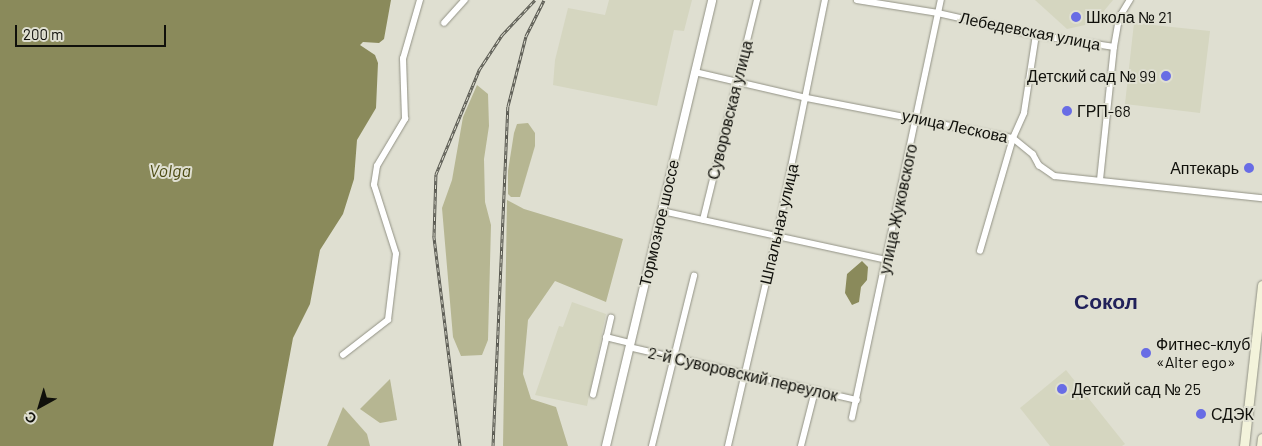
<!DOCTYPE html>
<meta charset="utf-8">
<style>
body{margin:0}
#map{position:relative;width:1262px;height:446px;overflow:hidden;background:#dfdfd1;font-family:Barlow,sans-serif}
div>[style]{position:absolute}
.built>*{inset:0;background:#d5d6c0}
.green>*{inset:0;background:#b6b692}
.water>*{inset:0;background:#8a8a5b}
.roads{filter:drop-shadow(0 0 1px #929285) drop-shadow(0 0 1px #929285)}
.minor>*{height:5.5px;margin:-2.75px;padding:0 2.75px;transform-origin:2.75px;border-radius:2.75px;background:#fff}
.tertiary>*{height:8px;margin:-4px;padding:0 4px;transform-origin:4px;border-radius:4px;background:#fff}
.secondary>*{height:9px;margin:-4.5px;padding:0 4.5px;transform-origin:4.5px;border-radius:4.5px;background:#f3f3db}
.rail>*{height:3px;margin-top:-1.5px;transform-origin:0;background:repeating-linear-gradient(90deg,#dfdfd1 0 4px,#585850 0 8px);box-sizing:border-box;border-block:1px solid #585850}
.dots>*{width:14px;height:14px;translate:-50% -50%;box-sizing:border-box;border:2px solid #dfdfd1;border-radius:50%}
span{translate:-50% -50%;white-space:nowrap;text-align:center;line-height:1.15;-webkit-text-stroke:4px #dfdfd1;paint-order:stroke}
.poi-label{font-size:16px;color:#10100b}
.left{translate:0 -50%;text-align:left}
.right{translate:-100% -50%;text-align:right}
.street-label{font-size:16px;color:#10100b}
.water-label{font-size:18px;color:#4d4c14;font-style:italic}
.district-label{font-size:21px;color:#21215a;font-weight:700}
.north{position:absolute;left:15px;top:381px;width:50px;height:50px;-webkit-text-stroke:4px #dfdfd1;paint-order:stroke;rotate:219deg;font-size:14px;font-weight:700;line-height:20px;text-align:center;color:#10100b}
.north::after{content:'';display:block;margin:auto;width:18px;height:22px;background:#10100b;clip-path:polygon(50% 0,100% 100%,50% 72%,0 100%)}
.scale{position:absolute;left:15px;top:25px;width:151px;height:22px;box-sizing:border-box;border:2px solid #10100b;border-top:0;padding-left:6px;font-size:15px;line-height:18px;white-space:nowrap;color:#10100b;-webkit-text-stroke:4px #dfdfd1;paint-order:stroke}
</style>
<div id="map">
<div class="built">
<div style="clip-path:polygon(609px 0,692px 0,684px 31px,674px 30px,657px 106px,553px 85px,555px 60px,568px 8px,605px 15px)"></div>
<div style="clip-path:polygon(1035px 0,1113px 0,1094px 23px,1067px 29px)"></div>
<div style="clip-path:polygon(1134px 23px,1210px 31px,1200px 113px,1125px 104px)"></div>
<div style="clip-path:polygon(572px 302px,606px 314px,587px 406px,535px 395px,559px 326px,563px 327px)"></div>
<div style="clip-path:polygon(1066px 370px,1125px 444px,1122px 446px,1050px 446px,1020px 408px)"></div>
</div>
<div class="green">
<div style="clip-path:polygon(477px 85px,488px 94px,489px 126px,484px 159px,485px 202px,491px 225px,488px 340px,482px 355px,461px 356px,453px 337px,442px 208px,452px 180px,463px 117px)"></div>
<div style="clip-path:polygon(528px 123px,535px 133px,535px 146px,520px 197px,511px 197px,508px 194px,508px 171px,514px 133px,517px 124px)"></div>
<div style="clip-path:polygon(507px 200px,524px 209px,623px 239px,606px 302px,555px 281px,528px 320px,523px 374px,531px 399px,556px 407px,568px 446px,503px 446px)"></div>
<div style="clip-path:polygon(390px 379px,397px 420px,380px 423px,360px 409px)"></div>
<div style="clip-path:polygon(343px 407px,367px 434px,370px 446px,327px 446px)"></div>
</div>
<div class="water">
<div style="clip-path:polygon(0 0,391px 0,384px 39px,379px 43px,363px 42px,360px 45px,375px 55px,378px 63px,376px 108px,357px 140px,354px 179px,343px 214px,320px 250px,310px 304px,293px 338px,273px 446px,0 446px)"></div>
<div style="clip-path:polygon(862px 261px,868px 267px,867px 280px,861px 287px,859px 302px,852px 305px,845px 293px,847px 274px)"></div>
</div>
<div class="roads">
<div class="minor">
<div style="left:857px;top:0;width:82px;rotate:9.1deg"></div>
<div style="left:938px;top:13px;width:100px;rotate:12.7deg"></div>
<div style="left:1036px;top:35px;width:79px;rotate:8.7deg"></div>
<div style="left:444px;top:23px;width:31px;rotate:-48deg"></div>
<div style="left:695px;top:72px;width:115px;rotate:13.1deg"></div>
<div style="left:807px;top:98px;width:210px;rotate:11deg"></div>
<div style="left:1013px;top:138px;width:26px;rotate:39deg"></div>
<div style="left:1033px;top:154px;width:13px;rotate:61deg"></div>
<div style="left:1039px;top:165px;width:19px;rotate:35deg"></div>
<div style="left:1055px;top:176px;width:208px;rotate:6.1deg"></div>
<div style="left:1100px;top:180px;width:134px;rotate:-84deg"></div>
<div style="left:1114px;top:47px;width:29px;rotate:-80deg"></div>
<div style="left:1119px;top:18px;width:21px;rotate:-59deg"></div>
<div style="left:662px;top:211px;width:230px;rotate:12.3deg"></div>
<div style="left:703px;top:220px;width:227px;rotate:-76.2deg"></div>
<div style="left:980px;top:251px;width:118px;rotate:-73.7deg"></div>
<div style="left:1013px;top:138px;width:27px;rotate:-66deg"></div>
<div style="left:1024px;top:113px;width:79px;rotate:-81.3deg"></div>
<div style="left:606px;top:337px;width:25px;rotate:14deg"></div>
<div style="left:629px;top:347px;width:234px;rotate:13.1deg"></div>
<div style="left:343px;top:355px;width:57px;rotate:-37.9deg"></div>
<div style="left:388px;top:320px;width:66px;rotate:-83.1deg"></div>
<div style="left:396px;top:254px;width:72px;rotate:-107.7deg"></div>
<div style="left:374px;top:185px;width:19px;rotate:-81deg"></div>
<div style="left:377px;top:166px;width:55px;rotate:-59.2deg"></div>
<div style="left:405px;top:119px;width:60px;rotate:-91.9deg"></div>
<div style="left:403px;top:59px;width:61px;rotate:-73.9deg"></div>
<div style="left:593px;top:395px;width:79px;rotate:-76.8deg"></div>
<div style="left:852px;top:418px;width:427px;rotate:-78deg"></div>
<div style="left:652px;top:446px;width:175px;rotate:-76.1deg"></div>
<div style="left:728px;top:446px;width:216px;rotate:-76.9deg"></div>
<div style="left:777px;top:236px;width:241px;rotate:-78.5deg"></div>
<div style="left:801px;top:446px;width:57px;rotate:-75.7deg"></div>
</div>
<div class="tertiary">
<div style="left:606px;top:446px;width:458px;rotate:-76.6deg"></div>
</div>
<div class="secondary">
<div style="left:1244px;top:446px;width:162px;rotate:-83.6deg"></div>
<div style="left:1261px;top:446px;width:8px;rotate:-83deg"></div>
</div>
</div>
<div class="rail">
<div style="left:460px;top:446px;width:212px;rotate:-97.1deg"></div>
<div style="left:434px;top:236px;width:62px;rotate:-88.2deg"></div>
<div style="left:436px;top:174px;width:113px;rotate:-67.5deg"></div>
<div style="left:479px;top:70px;width:42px;rotate:-56.7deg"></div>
<div style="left:502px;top:35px;width:48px;rotate:-46.7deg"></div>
<div style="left:493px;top:446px;width:340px;rotate:-87.5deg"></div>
<div style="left:508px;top:106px;width:72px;rotate:-75.6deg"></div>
<div style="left:526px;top:36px;width:40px;rotate:-63.4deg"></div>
</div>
<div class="dots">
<div style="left:1076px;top:17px;background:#686ce5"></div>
<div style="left:1166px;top:76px;background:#686ce5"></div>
<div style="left:1067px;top:111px;background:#686ce5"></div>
<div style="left:1249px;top:168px;background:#686ce5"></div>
<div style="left:1146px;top:353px;background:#686ce5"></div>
<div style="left:1062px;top:389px;background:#686ce5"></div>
<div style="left:1201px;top:414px;background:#686ce5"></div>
</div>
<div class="poi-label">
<span class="left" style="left:1086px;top:17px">Школа № 21</span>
<span class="right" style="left:1156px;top:76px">Детский сад № 99</span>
<span class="left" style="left:1077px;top:111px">ГРП-68</span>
<span class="right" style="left:1239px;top:168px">Аптекарь</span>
<span class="left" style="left:1156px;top:353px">Фитнес-клуб<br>«Alter ego»</span>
<span class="left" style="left:1072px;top:389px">Детский сад № 25</span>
<span class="left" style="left:1211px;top:414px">СДЭК</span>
</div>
<div class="street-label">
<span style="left:1030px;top:31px;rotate:11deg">Лебедевская улица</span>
<span style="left:730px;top:110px;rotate:-76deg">Суворовская улица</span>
<span style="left:955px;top:126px;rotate:12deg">улица Лескова</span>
<span style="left:898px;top:209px;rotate:-78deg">улица Жуковского</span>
<span style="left:659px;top:223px;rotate:-77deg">Тормозное шоссе</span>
<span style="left:779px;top:224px;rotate:-77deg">Шпальная улица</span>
<span style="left:743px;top:374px;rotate:13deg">2-й Суворовский переулок</span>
</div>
<div class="water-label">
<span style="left:170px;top:170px">Volga</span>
</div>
<div class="district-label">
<span style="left:1106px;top:301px">Сокол</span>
</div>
<div class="north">С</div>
<div class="scale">200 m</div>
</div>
